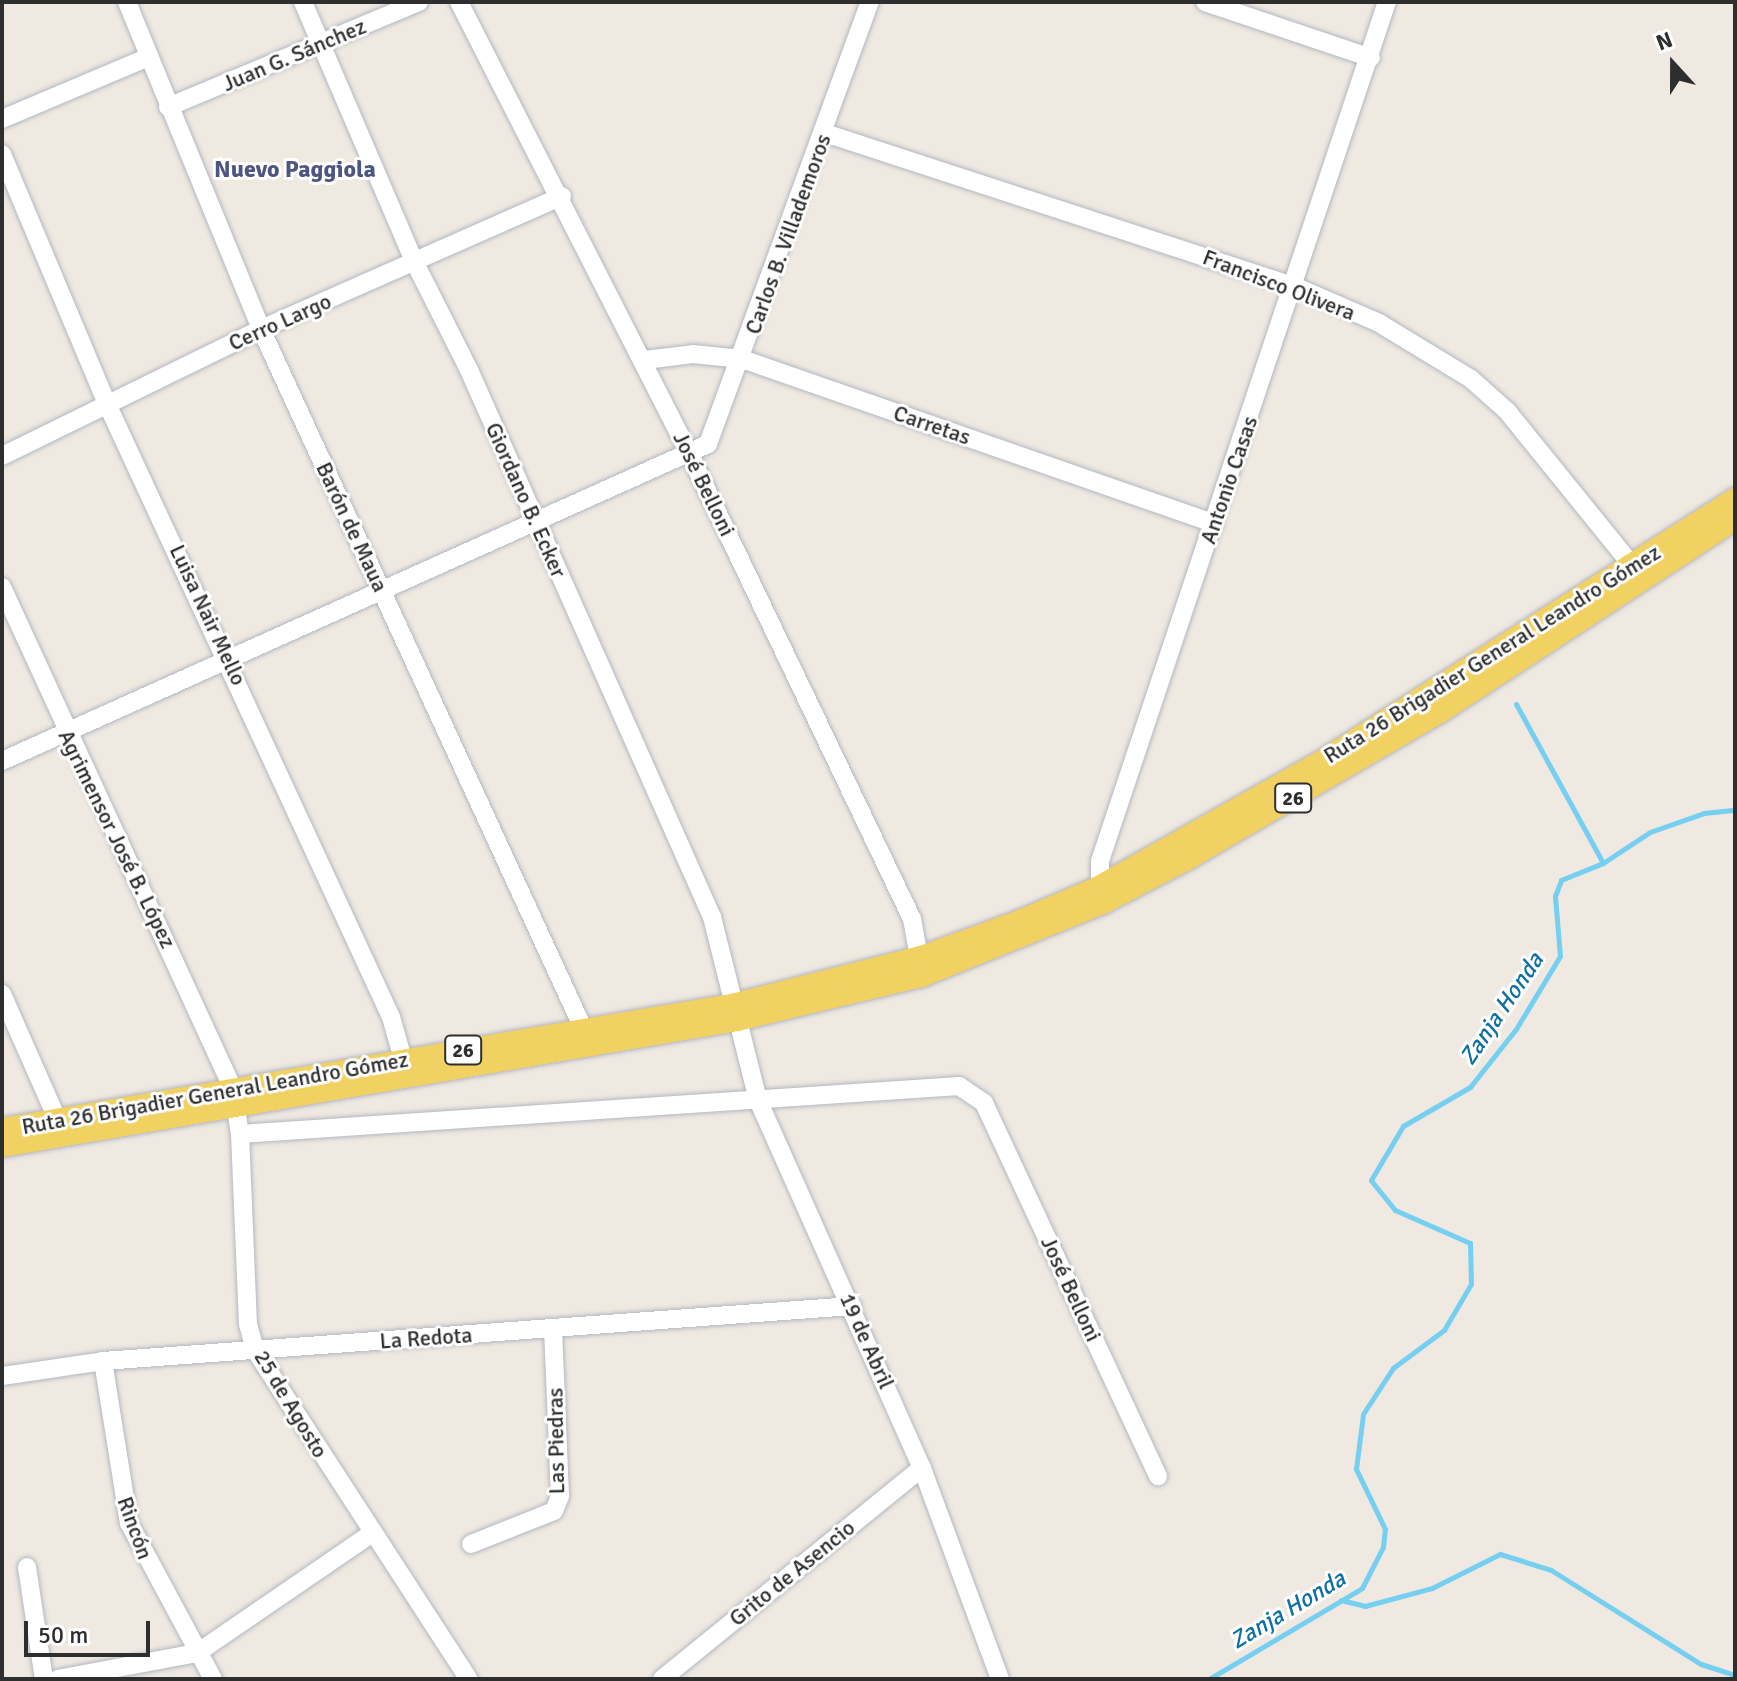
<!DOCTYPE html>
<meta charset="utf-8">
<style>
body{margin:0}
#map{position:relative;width:1737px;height:1681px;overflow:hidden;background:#efe9e1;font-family:Signika,sans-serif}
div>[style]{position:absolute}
.stream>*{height:5px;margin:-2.5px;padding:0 2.5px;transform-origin:2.5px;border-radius:2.5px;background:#75cff0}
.roads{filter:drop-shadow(0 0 2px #b4b7c1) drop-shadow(0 0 2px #b4b7c1)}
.minor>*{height:18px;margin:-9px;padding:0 9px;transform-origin:9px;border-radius:9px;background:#fff}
.major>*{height:22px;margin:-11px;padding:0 11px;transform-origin:11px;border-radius:11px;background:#f2d163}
span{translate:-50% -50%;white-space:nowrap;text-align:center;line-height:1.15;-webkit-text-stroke:6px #fff;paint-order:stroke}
.shield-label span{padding:2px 6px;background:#fff;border:2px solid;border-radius:6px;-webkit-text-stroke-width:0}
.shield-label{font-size:20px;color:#2e2e2e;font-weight:700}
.street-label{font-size:22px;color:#2e2e2e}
.neighbourhood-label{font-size:24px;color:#4d5680;font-weight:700}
.water-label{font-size:24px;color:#0d6fa3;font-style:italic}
.frame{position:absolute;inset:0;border:4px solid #2e2e2e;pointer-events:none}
.north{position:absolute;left:1633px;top:24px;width:80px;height:80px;-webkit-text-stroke:6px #fff;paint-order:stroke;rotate:339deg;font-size:22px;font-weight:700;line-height:32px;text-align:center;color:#2e2e2e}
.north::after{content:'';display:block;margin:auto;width:28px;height:36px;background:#2e2e2e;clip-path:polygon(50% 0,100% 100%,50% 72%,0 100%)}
.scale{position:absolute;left:24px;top:1621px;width:126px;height:36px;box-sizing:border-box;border:4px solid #2e2e2e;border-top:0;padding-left:10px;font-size:24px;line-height:28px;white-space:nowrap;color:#2e2e2e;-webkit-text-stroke:6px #fff;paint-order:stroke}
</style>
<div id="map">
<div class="stream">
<div style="left:1516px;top:704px;width:181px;rotate:61.3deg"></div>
<div style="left:1341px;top:1600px;width:25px;rotate:14deg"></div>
<div style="left:1365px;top:1606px;width:69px;rotate:-15deg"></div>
<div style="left:1432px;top:1588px;width:76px;rotate:-26.6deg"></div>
<div style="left:1500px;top:1554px;width:53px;rotate:17.4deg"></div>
<div style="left:1551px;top:1570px;width:177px;rotate:32.1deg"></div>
<div style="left:1701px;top:1664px;width:36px;rotate:18deg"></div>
<div style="left:1209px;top:1679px;width:178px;rotate:-30.7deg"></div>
<div style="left:1362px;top:1588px;width:46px;rotate:-62.9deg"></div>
<div style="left:1383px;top:1547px;width:18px;rotate:-84deg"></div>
<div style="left:1385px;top:1529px;width:67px;rotate:-115.8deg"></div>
<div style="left:1356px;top:1469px;width:55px;rotate:-82.7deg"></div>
<div style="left:1363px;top:1414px;width:55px;rotate:-56.9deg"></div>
<div style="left:1393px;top:1368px;width:64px;rotate:-36.7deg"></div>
<div style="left:1444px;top:1330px;width:53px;rotate:-59.6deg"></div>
<div style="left:1471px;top:1284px;width:41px;rotate:-91.4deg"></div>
<div style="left:1470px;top:1243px;width:82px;rotate:-156.3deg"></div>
<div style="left:1395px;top:1210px;width:38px;rotate:-129deg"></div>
<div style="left:1371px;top:1180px;width:63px;rotate:-59.3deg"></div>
<div style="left:1403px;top:1126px;width:78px;rotate:-30.2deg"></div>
<div style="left:1470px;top:1087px;width:74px;rotate:-51.6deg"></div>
<div style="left:1516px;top:1029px;width:85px;rotate:-58.9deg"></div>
<div style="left:1560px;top:956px;width:60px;rotate:-94.8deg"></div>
<div style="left:1555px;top:896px;width:17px;rotate:-69deg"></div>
<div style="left:1561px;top:880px;width:45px;rotate:-22deg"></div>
<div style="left:1603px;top:863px;width:56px;rotate:-33.4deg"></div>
<div style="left:1650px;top:832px;width:57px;rotate:-19.4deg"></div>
<div style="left:1704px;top:813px;width:31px;rotate:-6deg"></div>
</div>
<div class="roads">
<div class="minor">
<div style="left:127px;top:2px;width:353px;rotate:67.7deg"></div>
<div style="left:261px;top:329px;width:784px;rotate:65.27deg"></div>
<div style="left:303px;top:2px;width:284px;rotate:66.8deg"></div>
<div style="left:415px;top:263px;width:120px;rotate:63.2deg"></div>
<div style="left:469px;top:370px;width:599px;rotate:66.05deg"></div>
<div style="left:712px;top:917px;width:189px;rotate:75.9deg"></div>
<div style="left:758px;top:1100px;width:403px;rotate:66deg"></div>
<div style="left:922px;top:1468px;width:225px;rotate:69.7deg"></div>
<div style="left:459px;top:2px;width:508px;rotate:62.98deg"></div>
<div style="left:690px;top:455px;width:514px;rotate:64.43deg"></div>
<div style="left:912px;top:919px;width:50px;rotate:79.6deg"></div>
<div style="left:1205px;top:2px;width:175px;rotate:18.6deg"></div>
<div style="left:168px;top:107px;width:272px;rotate:-22.7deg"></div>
<div style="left:2px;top:119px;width:160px;rotate:-22.9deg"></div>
<div style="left:825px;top:133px;width:493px;rotate:18.1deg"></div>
<div style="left:1294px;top:286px;width:93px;rotate:23.5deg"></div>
<div style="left:1379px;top:323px;width:108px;rotate:31.3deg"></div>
<div style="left:1471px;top:379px;width:48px;rotate:41.6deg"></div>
<div style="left:1507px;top:411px;width:211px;rotate:51deg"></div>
<div style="left:2px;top:154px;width:273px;rotate:67.2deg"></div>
<div style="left:108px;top:406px;width:673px;rotate:65.15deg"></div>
<div style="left:391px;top:1017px;width:58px;rotate:74.1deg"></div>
<div style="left:645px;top:360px;width:48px;rotate:-7.1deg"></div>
<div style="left:693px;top:354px;width:49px;rotate:5.8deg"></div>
<div style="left:742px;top:359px;width:500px;rotate:19.2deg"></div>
<div style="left:2px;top:456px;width:288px;rotate:-26.1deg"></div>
<div style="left:261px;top:329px;width:329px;rotate:-23.8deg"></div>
<div style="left:2px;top:587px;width:553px;rotate:65.29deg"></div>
<div style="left:233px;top:1089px;width:46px;rotate:81.2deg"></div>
<div style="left:240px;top:1134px;width:190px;rotate:87.6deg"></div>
<div style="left:248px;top:1324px;width:27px;rotate:75deg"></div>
<div style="left:255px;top:1350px;width:392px;rotate:57deg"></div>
<div style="left:2px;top:761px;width:774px;rotate:-24.18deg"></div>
<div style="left:708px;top:444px;width:471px;rotate:-69.9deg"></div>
<div style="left:1100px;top:897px;width:36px;rotate:-90deg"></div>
<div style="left:1100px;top:861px;width:906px;rotate:-71.53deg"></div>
<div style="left:2px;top:994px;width:149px;rotate:66.2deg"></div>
<div style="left:240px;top:1134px;width:721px;rotate:-3.82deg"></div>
<div style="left:959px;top:1086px;width:30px;rotate:34deg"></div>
<div style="left:984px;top:1103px;width:412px;rotate:65deg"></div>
<div style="left:103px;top:1361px;width:164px;rotate:80.9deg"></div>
<div style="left:129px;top:1523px;width:177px;rotate:61.7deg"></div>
<div style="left:2px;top:1376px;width:102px;rotate:-8.4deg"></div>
<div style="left:103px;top:1361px;width:751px;rotate:-4.2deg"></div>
<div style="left:471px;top:1544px;width:89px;rotate:-21.7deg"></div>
<div style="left:554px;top:1511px;width:16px;rotate:-68deg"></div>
<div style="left:560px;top:1496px;width:166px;rotate:-92.4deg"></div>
<div style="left:27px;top:1567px;width:113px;rotate:81.4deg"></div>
<div style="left:58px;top:1679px;width:141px;rotate:-10.6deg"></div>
<div style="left:197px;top:1653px;width:211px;rotate:-34.4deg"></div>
<div style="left:662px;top:1679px;width:335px;rotate:-39.1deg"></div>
</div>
<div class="major">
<div style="left:2px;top:1129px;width:745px;rotate:-9.66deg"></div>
<div style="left:736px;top:1004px;width:191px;rotate:-14.3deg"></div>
<div style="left:921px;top:957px;width:105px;rotate:-20deg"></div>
<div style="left:1020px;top:921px;width:84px;rotate:-23.2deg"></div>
<div style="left:1097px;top:888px;width:255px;rotate:-29.4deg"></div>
<div style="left:1319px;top:763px;width:493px;rotate:-32.4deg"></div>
<div style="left:2px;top:1146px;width:746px;rotate:-9.73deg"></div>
<div style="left:737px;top:1020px;width:190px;rotate:-13.4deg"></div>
<div style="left:922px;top:976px;width:195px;rotate:-22deg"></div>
<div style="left:1103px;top:903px;width:97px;rotate:-27.6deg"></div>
<div style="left:1189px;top:858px;width:290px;rotate:-30.2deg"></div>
<div style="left:1440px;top:712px;width:353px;rotate:-33.2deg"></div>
</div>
</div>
<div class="shield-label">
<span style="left:1293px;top:798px">26</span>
<span style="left:463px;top:1050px">26</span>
</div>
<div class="street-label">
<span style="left:294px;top:55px;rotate:-23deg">Juan G. Sánchez</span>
<span style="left:788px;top:234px;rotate:-70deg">Carlos B. Villademoros</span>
<span style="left:1279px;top:285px;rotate:21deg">Francisco Olivera</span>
<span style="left:280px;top:322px;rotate:-24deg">Cerro Largo</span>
<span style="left:932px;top:425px;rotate:19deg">Carretas</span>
<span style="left:1229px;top:480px;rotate:-71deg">Antonio Casas</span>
<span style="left:704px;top:484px;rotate:64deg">José Belloni</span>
<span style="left:526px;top:500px;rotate:66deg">Giordano B. Ecker</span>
<span style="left:352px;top:527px;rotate:65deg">Barón de Maua</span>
<span style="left:208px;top:615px;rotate:65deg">Luisa Nair Mello</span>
<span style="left:1492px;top:654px;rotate:-32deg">Ruta 26 Brigadier General Leandro Gómez</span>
<span style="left:117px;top:839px;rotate:64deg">Agrimensor José B. López</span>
<span style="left:215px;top:1093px;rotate:-10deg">Ruta 26 Brigadier General Leandro Gómez</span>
<span style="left:1071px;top:1289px;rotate:65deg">José Belloni</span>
<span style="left:426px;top:1338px;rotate:-4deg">La Redota</span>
<span style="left:867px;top:1341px;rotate:66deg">19 de Abril</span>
<span style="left:291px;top:1404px;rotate:59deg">25 de Agosto</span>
<span style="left:556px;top:1441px;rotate:-91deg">Las Piedras</span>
<span style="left:135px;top:1528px;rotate:70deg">Rincón</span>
<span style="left:792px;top:1573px;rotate:-39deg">Grito de Asencio</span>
</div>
<div class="neighbourhood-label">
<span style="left:295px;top:170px">Nuevo Paggiola</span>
</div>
<div class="water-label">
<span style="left:1502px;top:1009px;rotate:-56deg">Zanja Honda</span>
<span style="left:1288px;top:1610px;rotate:-31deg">Zanja Honda</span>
</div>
<div class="frame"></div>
<div class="north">N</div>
<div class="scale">50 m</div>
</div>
